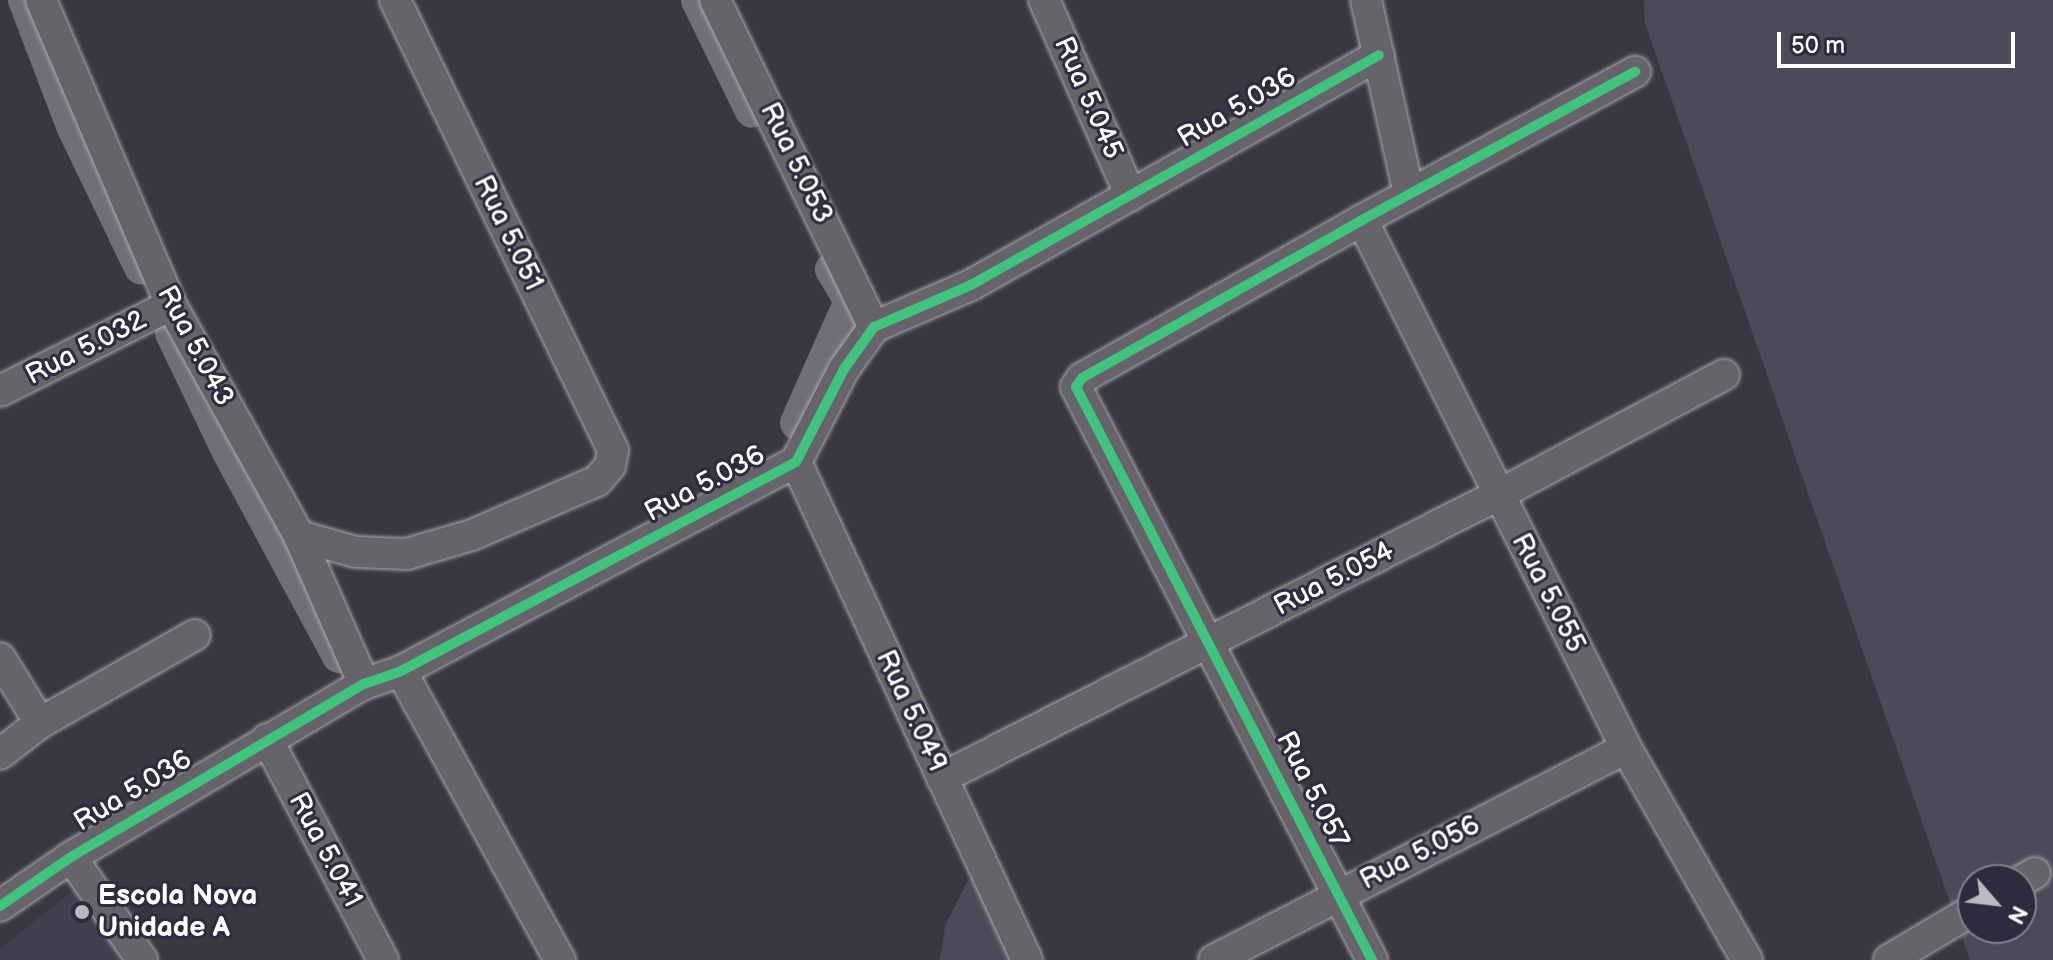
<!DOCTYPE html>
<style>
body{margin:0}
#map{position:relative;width:2053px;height:960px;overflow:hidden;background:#393741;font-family:"Balsamiq Sans",sans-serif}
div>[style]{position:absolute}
.built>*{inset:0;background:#433f4f}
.green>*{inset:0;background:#4e4958}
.canal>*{height:34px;margin:-17px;padding:0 17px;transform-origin:17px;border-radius:17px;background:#716e79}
.roads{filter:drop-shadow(0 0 2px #a6a5aa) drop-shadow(0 0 2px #a6a5aa)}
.minor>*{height:30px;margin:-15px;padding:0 15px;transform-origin:15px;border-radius:15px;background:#66646a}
.cycleway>*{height:10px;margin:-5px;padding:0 5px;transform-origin:5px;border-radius:5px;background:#40c37c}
.dots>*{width:22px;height:22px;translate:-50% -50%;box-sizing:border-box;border:4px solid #2f2a3d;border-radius:50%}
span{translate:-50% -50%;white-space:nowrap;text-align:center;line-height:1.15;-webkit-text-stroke:6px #2f2a3d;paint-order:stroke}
.street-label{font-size:28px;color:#fff}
.poi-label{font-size:28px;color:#fff;font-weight:700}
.left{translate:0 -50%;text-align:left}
.north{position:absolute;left:1957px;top:864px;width:80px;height:80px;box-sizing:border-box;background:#2f2a3d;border:2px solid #827f8b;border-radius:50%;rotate:118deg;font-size:22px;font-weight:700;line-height:32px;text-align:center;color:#fff}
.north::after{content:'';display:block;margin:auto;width:28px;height:36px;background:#bab9bc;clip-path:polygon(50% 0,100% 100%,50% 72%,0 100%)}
.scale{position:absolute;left:1777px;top:32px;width:238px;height:36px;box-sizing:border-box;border:4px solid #fff;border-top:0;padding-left:10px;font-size:24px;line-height:28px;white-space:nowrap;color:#fff;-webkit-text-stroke:6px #2f2a3d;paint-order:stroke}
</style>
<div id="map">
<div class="built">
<div style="clip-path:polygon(92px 875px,151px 960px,0 960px,0 949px)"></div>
</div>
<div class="green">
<div style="clip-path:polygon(evenodd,1644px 0,2053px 0,2053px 960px,1970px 960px,1645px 23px,1644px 0,1973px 880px,2021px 880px,2021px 928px,1973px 928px,1973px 880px)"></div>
<div style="clip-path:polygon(996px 869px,1043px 960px,940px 960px,945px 926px,967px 882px,974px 873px)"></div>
</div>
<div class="canal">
<div style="left:25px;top:0;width:135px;rotate:69.1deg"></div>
<div style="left:73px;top:126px;width:157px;rotate:64.3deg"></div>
<div style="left:698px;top:0;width:123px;rotate:64.1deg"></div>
<div style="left:172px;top:333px;width:130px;rotate:64.4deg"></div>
<div style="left:228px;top:450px;width:234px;rotate:61.7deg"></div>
<div style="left:797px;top:423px;width:133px;rotate:-66.1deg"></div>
<div style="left:851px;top:301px;width:37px;rotate:-121deg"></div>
</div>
<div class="roads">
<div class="minor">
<div style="left:41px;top:0;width:332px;rotate:66.9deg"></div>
<div style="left:171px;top:305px;width:264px;rotate:61deg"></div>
<div style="left:299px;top:536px;width:162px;rotate:66.3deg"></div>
<div style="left:715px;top:0;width:364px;rotate:64.1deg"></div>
<div style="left:1044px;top:0;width:214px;rotate:66.1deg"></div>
<div style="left:1366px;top:0;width:199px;rotate:77.5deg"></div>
<div style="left:1362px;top:220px;width:590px;rotate:63.43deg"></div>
<div style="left:1626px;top:748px;width:244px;rotate:60.3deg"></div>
<div style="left:0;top:391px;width:191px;rotate:-26.7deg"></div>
<div style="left:796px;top:462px;width:549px;rotate:65.12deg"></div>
<div style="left:299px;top:536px;width:59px;rotate:15.7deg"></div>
<div style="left:356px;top:552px;width:51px;rotate:2.2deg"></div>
<div style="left:407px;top:554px;width:68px;rotate:-16.3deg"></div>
<div style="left:472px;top:535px;width:136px;rotate:-23.4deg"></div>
<div style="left:597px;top:481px;width:20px;rotate:-49deg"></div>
<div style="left:610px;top:466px;width:16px;rotate:-79deg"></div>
<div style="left:613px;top:450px;width:500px;rotate:-115.85deg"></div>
<div style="left:0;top:658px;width:76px;rotate:58.4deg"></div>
<div style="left:401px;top:671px;width:330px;rotate:61.2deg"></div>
<div style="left:267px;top:739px;width:250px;rotate:62.3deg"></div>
<div style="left:0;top:754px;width:51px;rotate:-37.8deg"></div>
<div style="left:40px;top:723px;width:178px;rotate:-29.6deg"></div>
<div style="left:942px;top:778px;width:624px;rotate:-26.98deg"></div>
<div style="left:1498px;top:495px;width:256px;rotate:-28deg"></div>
<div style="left:71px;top:857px;width:125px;rotate:55.4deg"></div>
<div style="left:2021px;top:881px;width:16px;rotate:-30deg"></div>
<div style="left:0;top:906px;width:86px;rotate:-34.6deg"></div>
<div style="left:71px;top:857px;width:340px;rotate:-30.6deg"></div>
<div style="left:364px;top:684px;width:39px;rotate:-19deg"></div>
<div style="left:401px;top:671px;width:447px;rotate:-27.9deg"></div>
<div style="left:796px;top:462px;width:105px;rotate:-62.7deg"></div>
<div style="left:844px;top:369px;width:52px;rotate:-54.5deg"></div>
<div style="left:874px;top:327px;width:106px;rotate:-23.4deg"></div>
<div style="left:971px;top:285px;width:468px;rotate:-29.4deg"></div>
<div style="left:1214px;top:960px;width:463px;rotate:-27.2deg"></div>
<div style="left:1372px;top:960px;width:645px;rotate:-117.32deg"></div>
<div style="left:1076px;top:387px;width:11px;rotate:-56deg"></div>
<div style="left:1082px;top:378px;width:322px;rotate:-29.4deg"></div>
<div style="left:1362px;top:220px;width:311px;rotate:-28.5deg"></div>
<div style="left:1889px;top:960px;width:98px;rotate:-30.8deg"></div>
</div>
</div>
<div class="cycleway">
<div style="left:0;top:906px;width:86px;rotate:-34.6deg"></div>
<div style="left:71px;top:857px;width:340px;rotate:-30.6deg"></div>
<div style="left:364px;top:684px;width:39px;rotate:-19deg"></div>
<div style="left:401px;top:671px;width:447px;rotate:-27.9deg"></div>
<div style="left:796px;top:462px;width:105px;rotate:-62.7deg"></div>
<div style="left:844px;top:369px;width:52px;rotate:-54.5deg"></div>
<div style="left:874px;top:327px;width:106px;rotate:-23.4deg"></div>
<div style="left:971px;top:285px;width:468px;rotate:-29.4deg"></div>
<div style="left:1372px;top:960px;width:645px;rotate:-117.32deg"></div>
<div style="left:1076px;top:387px;width:11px;rotate:-56deg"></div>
<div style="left:1082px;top:378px;width:322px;rotate:-29.4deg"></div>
<div style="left:1362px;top:220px;width:311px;rotate:-28.5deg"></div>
</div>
<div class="dots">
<div style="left:82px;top:912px;background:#bab9bc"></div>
</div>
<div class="street-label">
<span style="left:1088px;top:98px;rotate:66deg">Rua 5.045</span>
<span style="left:1237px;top:108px;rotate:-30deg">Rua 5.036</span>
<span style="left:796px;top:163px;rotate:64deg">Rua 5.053</span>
<span style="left:508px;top:233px;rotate:64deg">Rua 5.051</span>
<span style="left:195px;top:346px;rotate:62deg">Rua 5.043</span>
<span style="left:86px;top:348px;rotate:-27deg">Rua 5.032</span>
<span style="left:705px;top:484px;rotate:-28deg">Rua 5.036</span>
<span style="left:1334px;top:579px;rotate:-27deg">Rua 5.054</span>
<span style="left:1548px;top:593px;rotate:63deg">Rua 5.055</span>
<span style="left:911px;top:711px;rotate:65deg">Rua 5.049</span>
<span style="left:1312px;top:790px;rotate:63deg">Rua 5.057</span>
<span style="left:133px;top:791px;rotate:-31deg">Rua 5.036</span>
<span style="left:325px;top:850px;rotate:62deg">Rua 5.041</span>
<span style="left:1420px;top:853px;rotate:-27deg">Rua 5.056</span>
</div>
<div class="poi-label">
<span class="left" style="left:98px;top:912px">Escola Nova<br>Unidade A</span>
</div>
<div class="north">N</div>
<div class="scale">50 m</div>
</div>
